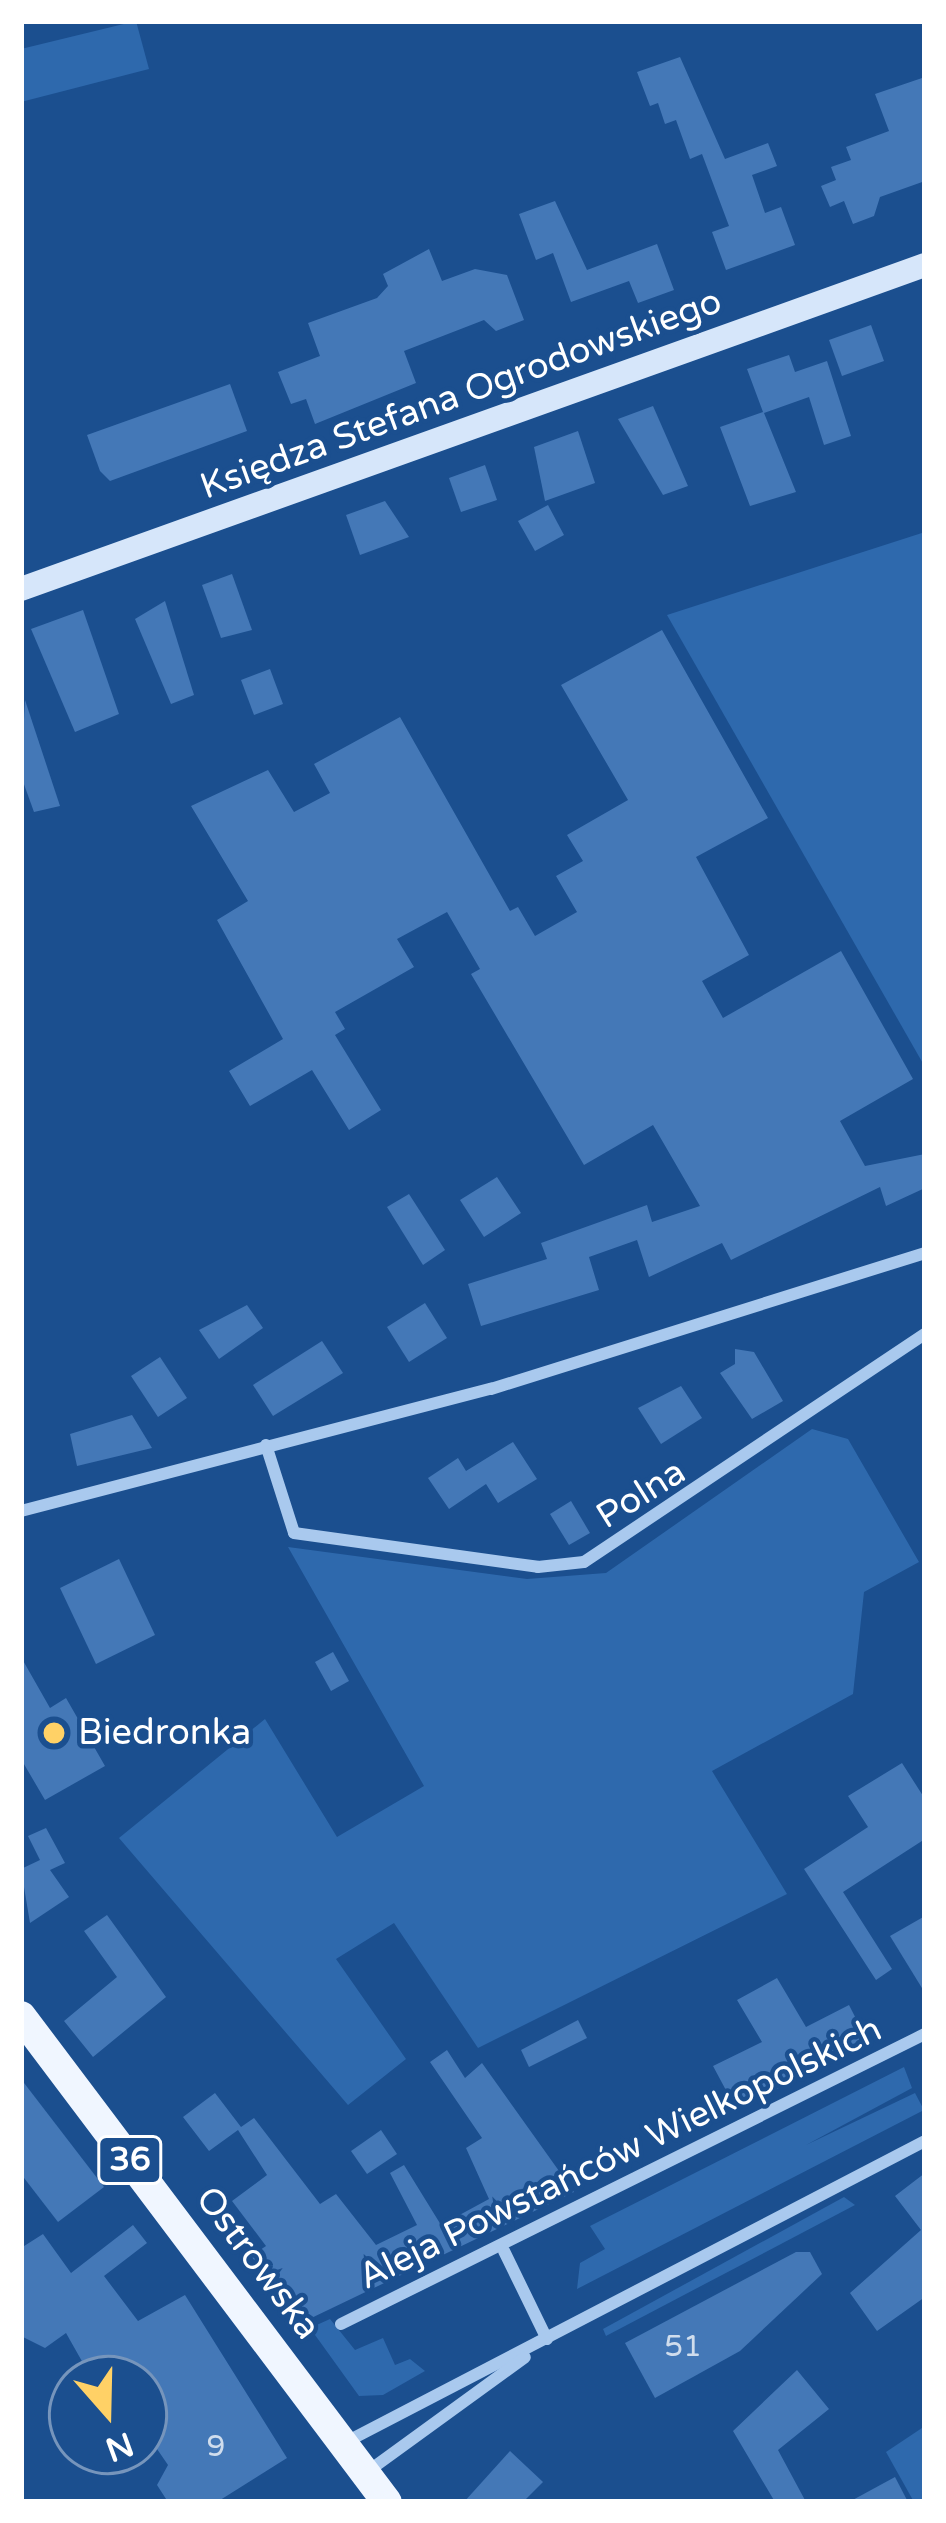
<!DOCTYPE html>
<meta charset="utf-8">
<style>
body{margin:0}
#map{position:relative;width:946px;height:2523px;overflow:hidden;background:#1b4f8f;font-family:"Varela Round",sans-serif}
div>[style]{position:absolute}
.green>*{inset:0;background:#2e69ad}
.building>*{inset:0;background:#4478b7}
.street>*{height:12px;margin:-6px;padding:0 6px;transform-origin:6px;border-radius:6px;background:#a9c9ee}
.secondary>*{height:24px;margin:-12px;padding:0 12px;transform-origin:12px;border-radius:12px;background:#d6e6fa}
.primary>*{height:30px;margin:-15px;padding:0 15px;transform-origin:15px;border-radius:15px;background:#f0f6ff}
.dots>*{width:33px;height:33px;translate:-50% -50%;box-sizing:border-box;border:6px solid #1b4f8f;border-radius:50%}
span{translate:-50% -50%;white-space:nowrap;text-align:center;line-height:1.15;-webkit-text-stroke:9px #1b4f8f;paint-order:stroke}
.number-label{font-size:30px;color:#d0dded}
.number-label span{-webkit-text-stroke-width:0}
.shield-label span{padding:3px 9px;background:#1b4f8f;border:3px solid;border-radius:9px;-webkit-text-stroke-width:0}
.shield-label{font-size:33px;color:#fff;font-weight:700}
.street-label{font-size:36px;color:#fff}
.poi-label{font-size:36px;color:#fff}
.left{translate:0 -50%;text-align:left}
.frame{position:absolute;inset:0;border:24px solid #fff;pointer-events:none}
.north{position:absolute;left:48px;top:2355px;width:120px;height:120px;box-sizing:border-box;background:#1b4f8f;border:3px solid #7695bc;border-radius:50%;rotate:160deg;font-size:33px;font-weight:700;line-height:48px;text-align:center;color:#fff}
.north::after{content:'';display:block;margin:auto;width:42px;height:54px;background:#ffd166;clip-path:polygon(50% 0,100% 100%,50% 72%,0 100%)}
</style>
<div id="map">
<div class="green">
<div style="clip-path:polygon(136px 21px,149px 69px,21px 102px,21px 49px)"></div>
<div style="clip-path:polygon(925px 532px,925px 1067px,667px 615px)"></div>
<div style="clip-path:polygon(812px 1429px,848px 1439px,919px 1562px,864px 1592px,853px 1694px,712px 1771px,787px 1894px,478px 2048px,394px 1923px,336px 1959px,406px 2059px,348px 2105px,119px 1838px,265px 1719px,337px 1837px,424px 1786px,288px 1547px,527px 1579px,606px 1573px)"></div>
<div style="clip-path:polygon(904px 2067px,912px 2088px,806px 2145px,915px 2093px,924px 2110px,577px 2289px,580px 2263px,605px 2249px,590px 2226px)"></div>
<div style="clip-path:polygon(844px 2197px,855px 2205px,606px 2336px,603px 2329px)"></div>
<div style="clip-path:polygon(330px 2319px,355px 2350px,383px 2338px,395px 2365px,410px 2359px,425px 2371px,383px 2395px,359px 2396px,310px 2328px)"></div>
<div style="clip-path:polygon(925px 2426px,925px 2502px,914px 2502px,886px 2452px)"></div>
</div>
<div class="building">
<div style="clip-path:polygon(680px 57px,725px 159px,768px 143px,777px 166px,752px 175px,765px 213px,781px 207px,795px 245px,726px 270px,712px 232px,729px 226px,702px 154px,690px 159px,676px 120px,665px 124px,658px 103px,650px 106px,637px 72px)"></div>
<div style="clip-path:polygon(925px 77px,925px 181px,880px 197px,874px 216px,853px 224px,844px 201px,830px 207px,821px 186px,836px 180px,831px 167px,851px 160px,846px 147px,889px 131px,875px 94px)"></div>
<div style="clip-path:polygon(555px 201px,587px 270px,657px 244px,674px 290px,638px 303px,629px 281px,571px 302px,553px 253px,536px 260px,519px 214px)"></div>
<div style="clip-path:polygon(429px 249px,442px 281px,475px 269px,507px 275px,524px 320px,496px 331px,484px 320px,404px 351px,416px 383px,315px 424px,306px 399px,291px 404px,278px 372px,320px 356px,308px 323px,377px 298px,388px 286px,383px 274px)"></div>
<div style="clip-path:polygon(871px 325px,884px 361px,842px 376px,829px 340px)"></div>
<div style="clip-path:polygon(789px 355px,795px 372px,827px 361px,851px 436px,824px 445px,809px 397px,764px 413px,796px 492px,750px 506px,720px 427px,763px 412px,747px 369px)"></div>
<div style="clip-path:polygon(230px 384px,247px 431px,110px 481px,100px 471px,87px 435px)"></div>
<div style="clip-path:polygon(653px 406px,688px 486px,663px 495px,618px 419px)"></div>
<div style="clip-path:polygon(578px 431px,595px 483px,545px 501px,534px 447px)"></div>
<div style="clip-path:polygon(485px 465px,497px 500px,461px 512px,449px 478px)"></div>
<div style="clip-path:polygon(385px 501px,409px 537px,360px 555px,346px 515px)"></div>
<div style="clip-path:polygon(548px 505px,564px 535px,535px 551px,518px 521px)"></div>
<div style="clip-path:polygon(232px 574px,252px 630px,221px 638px,202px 585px)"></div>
<div style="clip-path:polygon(165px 601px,194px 695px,171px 704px,135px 619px)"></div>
<div style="clip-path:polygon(83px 610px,119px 714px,75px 732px,31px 629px)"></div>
<div style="clip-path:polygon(662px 630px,768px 818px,696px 857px,749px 955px,702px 981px,723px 1018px,841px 951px,913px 1079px,840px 1121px,865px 1166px,925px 1154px,925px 1188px,886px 1206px,880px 1187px,731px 1260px,722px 1243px,649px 1277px,637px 1240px,589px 1257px,599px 1290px,481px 1326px,468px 1284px,547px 1259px,541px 1243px,647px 1205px,652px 1222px,700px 1206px,653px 1125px,584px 1165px,471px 974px,480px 969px,447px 912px,397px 939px,414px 967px,335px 1012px,345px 1029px,335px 1035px,381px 1110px,349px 1130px,312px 1070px,250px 1106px,229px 1071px,283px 1039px,217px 920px,248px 901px,191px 806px,268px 770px,294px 812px,330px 793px,314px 764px,400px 717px,510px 911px,518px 907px,535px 936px,577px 912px,556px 876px,583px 861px,567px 835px,628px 800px,561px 685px)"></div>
<div style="clip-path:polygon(270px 669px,283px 704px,254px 715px,241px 680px)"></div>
<div style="clip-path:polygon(25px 700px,60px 806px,34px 812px,21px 776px)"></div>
<div style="clip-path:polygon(497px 1177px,521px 1213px,484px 1237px,460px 1200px)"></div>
<div style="clip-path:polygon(409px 1194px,445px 1250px,423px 1265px,387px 1207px)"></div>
<div style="clip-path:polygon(425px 1303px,447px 1338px,409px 1362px,387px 1327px)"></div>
<div style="clip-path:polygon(247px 1305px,263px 1328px,219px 1359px,199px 1330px)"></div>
<div style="clip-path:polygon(322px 1341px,343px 1373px,273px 1416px,253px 1385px)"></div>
<div style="clip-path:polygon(735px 1349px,754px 1352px,783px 1401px,752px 1419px,720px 1373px,735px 1364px)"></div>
<div style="clip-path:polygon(160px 1357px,187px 1398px,158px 1417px,131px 1376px)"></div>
<div style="clip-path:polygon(681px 1386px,702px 1418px,661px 1444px,638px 1408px)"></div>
<div style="clip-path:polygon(132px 1415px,152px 1448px,77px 1466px,70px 1434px)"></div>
<div style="clip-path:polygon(513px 1442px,537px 1479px,498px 1503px,486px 1484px,449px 1509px,428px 1478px,458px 1458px,466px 1471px)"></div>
<div style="clip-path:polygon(571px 1501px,590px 1533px,569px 1545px,550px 1514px)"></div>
<div style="clip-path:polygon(119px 1559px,155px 1635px,96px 1664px,60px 1588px)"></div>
<div style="clip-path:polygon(333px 1652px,349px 1681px,331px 1691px,315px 1662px)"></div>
<div style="clip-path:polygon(21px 1657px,50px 1708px,66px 1698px,105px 1766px,45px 1800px,21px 1759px)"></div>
<div style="clip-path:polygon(902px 1763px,925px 1799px,925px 1839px,843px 1892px,892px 1969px,876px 1980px,804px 1869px,868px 1827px,848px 1796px)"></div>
<div style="clip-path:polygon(46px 1828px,65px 1863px,50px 1870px,69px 1897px,30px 1923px,21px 1869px,40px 1860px,28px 1836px)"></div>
<div style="clip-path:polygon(107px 1915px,166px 1997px,93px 2057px,64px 2021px,117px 1977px,84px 1931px)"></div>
<div style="clip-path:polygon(925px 1916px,925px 1993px,890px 1936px)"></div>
<div style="clip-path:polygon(777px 1978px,806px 2027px,849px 2005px,869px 2044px,736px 2109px,713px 2066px,762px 2042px,737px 2000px)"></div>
<div style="clip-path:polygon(578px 2020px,587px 2038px,529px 2067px,521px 2050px)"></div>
<div style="clip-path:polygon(447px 2050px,465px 2078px,482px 2063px,574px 2192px,303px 2322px,251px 2256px,266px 2246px,232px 2201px,267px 2175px,238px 2130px,209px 2151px,183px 2117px,215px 2093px,241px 2127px,254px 2118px,320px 2204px,336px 2194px,376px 2245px,417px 2225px,390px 2173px,404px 2165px,441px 2225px,489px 2199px,466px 2148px,482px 2138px,430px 2062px)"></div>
<div style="clip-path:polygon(21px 2079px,104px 2187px,58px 2222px,21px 2174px)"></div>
<div style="clip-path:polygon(381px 2130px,397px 2154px,367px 2174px,351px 2151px)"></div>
<div style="clip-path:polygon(925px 2173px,925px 2297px,877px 2331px,850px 2293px,921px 2230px,895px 2196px)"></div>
<div style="clip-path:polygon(133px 2225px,147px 2243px,104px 2276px,138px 2321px,185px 2295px,287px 2458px,217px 2502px,168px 2502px,157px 2485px,168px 2465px,144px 2430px,144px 2379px,92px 2379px,66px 2333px,45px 2348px,21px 2336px,21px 2248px,43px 2234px,71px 2273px)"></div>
<div style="clip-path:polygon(796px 2252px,810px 2252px,822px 2274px,740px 2351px,655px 2398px,625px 2343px)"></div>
<div style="clip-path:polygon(797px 2370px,829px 2409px,778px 2450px,806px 2502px,775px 2502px,733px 2431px)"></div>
<div style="clip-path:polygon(510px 2451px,543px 2482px,523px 2502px,464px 2502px)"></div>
<div style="clip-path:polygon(895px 2477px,908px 2502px,849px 2502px)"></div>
</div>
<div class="street">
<div style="left:266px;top:1445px;width:92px;rotate:72.3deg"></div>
<div style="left:294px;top:1533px;width:246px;rotate:7.9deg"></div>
<div style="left:538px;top:1567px;width:46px;rotate:-6.2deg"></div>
<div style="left:584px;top:1562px;width:410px;rotate:-33.8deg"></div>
<div style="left:21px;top:1511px;width:486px;rotate:-14.6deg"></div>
<div style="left:491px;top:1389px;width:455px;rotate:-17.4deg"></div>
<div style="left:504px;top:2251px;width:98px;rotate:64deg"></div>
<div style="left:341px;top:2324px;width:652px;rotate:-26.41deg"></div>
<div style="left:346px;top:2442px;width:653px;rotate:-27.47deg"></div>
<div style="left:367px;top:2472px;width:195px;rotate:-36deg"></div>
</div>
<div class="secondary">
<div style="left:21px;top:589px;width:960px;rotate:-19.72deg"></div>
</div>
<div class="primary">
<div style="left:21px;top:2016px;width:608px;rotate:53.02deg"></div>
</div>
<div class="dots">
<div style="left:54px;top:1733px;background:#ffd166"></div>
</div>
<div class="number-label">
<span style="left:683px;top:2347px">51</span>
<span style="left:216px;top:2447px">9</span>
</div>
<div class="shield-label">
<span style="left:130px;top:2160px">36</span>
</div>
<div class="street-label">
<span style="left:461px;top:394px;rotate:-20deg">Księdza Stefana Ogrodowskiego</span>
<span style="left:641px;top:1494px;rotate:-32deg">Polna</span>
<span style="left:620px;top:2153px;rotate:-26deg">Aleja Powstańców Wielkopolskich</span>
<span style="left:258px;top:2263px;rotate:53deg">Ostrowska</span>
</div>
<div class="poi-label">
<span class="left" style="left:78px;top:1733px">Biedronka</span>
</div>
<div class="frame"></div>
<div class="north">N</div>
</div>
